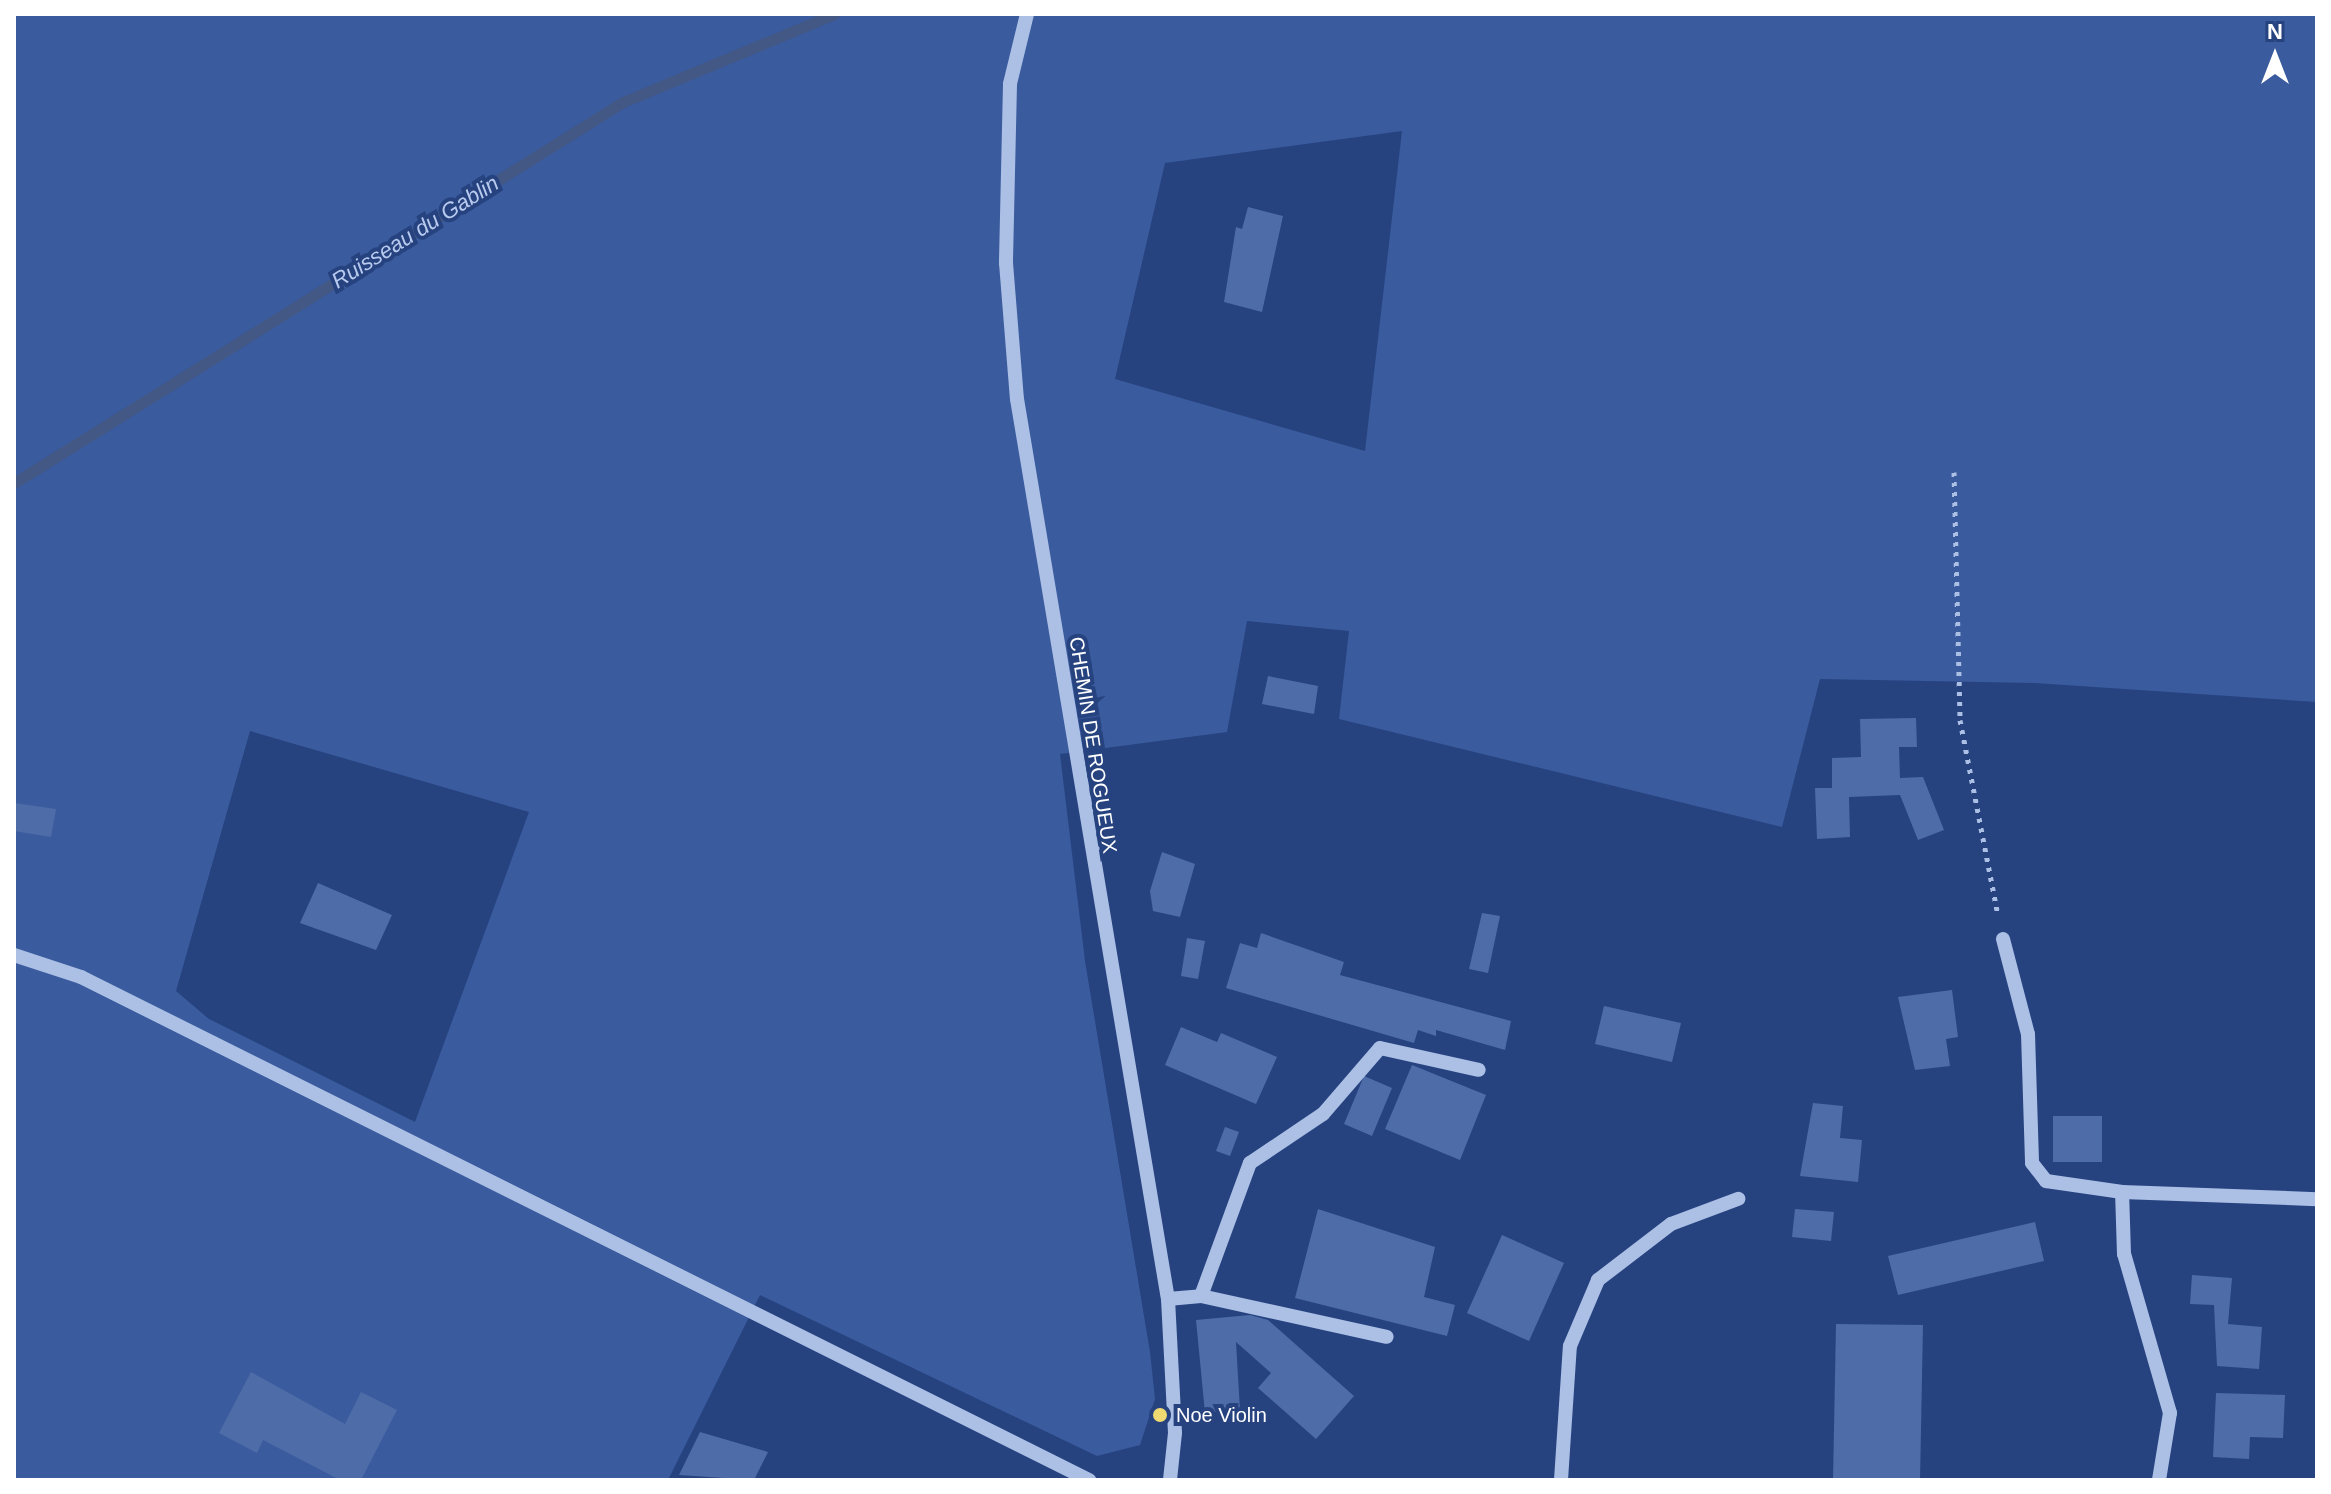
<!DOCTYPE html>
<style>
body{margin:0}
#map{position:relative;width:2331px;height:1494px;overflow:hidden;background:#264380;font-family:Arial,sans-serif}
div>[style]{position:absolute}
.green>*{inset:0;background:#3a5b9d}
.stream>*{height:11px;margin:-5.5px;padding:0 5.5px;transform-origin:5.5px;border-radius:5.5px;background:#435885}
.building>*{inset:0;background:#4e6ca8}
.path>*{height:5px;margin-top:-2.5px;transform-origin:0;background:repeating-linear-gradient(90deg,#acc0e6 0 4px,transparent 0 10px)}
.minor>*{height:14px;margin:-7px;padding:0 7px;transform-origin:7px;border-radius:7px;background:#acc0e6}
.dots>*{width:22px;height:22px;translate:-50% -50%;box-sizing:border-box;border:4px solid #264380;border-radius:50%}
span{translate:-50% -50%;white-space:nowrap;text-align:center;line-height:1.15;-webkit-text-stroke:8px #264380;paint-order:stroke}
.street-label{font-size:20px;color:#fff}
.poi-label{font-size:20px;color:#fff}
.left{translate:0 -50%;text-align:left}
.water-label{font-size:22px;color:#b8caee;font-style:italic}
.frame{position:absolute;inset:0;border:16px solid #fff;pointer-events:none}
.north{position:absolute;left:2235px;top:16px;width:80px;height:80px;-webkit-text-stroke:6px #264380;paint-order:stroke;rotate:0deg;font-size:22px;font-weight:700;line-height:32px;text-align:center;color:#fff}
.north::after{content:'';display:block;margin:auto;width:28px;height:36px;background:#fff;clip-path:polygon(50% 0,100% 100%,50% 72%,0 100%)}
</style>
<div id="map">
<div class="green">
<div style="clip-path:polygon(evenodd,14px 14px,2317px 14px,2317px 702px,2035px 683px,1820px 679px,1782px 827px,1339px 719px,1349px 631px,1247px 621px,1227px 732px,1060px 754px,1085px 961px,1150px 1352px,1155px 1399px,1140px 1445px,1097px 1456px,760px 1295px,668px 1480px,14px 1480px,14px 14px,1402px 131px,1365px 451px,1115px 379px,1165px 163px,1402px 131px,14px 14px,250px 731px,529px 812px,415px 1122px,209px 1019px,176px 991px,250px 731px)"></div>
</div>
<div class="stream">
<div style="left:14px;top:483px;width:718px;rotate:-32.03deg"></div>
<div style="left:623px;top:102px;width:229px;rotate:-22.6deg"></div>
</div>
<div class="building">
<div style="clip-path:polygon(1248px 207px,1283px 216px,1262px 312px,1224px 302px,1236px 227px,1242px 229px)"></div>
<div style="clip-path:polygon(1268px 676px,1318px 686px,1314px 714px,1262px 704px)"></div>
<div style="clip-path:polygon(1916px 718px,1917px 747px,1899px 747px,1900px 778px,1923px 777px,1944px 830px,1918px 840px,1900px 795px,1849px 797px,1850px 837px,1817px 839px,1815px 788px,1832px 788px,1832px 758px,1861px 757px,1860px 719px)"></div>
<div style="clip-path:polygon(14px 803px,56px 809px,51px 837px,14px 831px)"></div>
<div style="clip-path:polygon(1162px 852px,1195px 864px,1180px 917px,1153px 911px,1150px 891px)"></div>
<div style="clip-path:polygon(318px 883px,392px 915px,376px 950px,300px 923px)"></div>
<div style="clip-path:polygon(1482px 913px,1500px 916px,1488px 973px,1469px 969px)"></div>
<div style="clip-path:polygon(1261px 933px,1344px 962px,1340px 975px,1511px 1021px,1505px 1050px,1436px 1030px,1436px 1036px,1418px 1030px,1414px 1043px,1226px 988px,1240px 943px,1257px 948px)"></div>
<div style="clip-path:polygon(1187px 938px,1205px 941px,1198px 979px,1181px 976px)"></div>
<div style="clip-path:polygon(1952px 990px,1958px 1037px,1946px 1039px,1950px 1066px,1915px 1070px,1898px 997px)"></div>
<div style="clip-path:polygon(1604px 1006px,1681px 1023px,1672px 1062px,1595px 1044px)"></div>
<div style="clip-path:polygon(1181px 1027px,1217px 1042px,1221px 1033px,1277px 1057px,1256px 1104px,1165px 1065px)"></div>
<div style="clip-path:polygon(1412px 1065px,1486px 1095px,1460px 1160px,1385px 1129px)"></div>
<div style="clip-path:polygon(1364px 1076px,1392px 1088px,1372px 1136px,1344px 1124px)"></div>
<div style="clip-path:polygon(1813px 1103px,1843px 1106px,1840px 1138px,1862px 1140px,1858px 1182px,1800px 1176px)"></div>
<div style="clip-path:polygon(2053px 1116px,2102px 1116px,2102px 1162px,2053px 1162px)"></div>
<div style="clip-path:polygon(1225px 1127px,1239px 1132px,1230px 1156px,1216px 1151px)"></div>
<div style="clip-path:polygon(1318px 1209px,1435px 1247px,1424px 1297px,1455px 1305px,1447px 1336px,1295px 1298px)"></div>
<div style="clip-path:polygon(1795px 1209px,1834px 1212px,1831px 1241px,1792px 1237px)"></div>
<div style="clip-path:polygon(2035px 1222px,2044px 1261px,1898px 1295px,1888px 1256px)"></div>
<div style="clip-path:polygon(1502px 1235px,1564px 1263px,1529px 1341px,1467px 1313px)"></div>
<div style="clip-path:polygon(2192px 1275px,2232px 1278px,2228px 1324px,2262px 1327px,2259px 1369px,2217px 1366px,2214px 1305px,2190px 1304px)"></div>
<div style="clip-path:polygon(1250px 1315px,1268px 1320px,1354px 1396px,1316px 1439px,1258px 1388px,1271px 1373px,1236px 1342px,1240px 1410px,1205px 1413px,1196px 1320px)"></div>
<div style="clip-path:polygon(1836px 1324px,1923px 1325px,1920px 1480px,1833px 1480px)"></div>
<div style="clip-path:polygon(251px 1372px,345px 1424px,361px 1392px,397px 1410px,361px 1480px,340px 1480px,263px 1440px,257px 1453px,219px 1433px)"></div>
<div style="clip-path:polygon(2216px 1393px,2285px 1395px,2283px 1438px,2250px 1437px,2249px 1459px,2213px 1457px)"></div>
<div style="clip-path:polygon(700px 1432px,768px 1452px,754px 1480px,679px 1475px)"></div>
</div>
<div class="path">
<div style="left:1954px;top:472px;width:248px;rotate:88.6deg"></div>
<div style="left:1960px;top:720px;width:199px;rotate:79deg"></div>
</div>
<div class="minor">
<div style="left:1027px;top:14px;width:72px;rotate:103.7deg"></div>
<div style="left:1010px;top:84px;width:179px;rotate:91.3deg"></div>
<div style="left:1006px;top:263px;width:136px;rotate:85.4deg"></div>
<div style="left:1017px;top:399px;width:913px;rotate:80.48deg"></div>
<div style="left:1168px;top:1299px;width:134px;rotate:87deg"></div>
<div style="left:1175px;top:1433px;width:47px;rotate:96.1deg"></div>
<div style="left:2003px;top:939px;width:98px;rotate:75.3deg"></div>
<div style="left:2028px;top:1034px;width:129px;rotate:88.2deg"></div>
<div style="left:2032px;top:1163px;width:23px;rotate:52deg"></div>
<div style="left:2046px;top:1181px;width:77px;rotate:8.2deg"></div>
<div style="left:14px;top:955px;width:71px;rotate:18.2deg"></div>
<div style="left:81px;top:977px;width:1127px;rotate:26.52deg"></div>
<div style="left:1201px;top:1296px;width:142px;rotate:-69.8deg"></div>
<div style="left:1250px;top:1163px;width:88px;rotate:-33.9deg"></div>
<div style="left:1323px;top:1114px;width:87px;rotate:-49.2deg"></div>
<div style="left:1380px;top:1048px;width:101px;rotate:12.5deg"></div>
<div style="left:1168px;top:1299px;width:33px;rotate:-5deg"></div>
<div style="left:1201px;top:1296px;width:190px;rotate:12.4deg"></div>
<div style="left:1561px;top:1480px;width:134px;rotate:-86.2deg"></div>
<div style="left:1570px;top:1346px;width:72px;rotate:-67deg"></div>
<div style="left:1598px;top:1280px;width:92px;rotate:-37.5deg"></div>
<div style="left:1671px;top:1224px;width:72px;rotate:-20.5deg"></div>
<div style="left:2159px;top:1480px;width:68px;rotate:-80.7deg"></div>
<div style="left:2170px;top:1413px;width:166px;rotate:-106.1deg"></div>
<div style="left:2124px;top:1254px;width:62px;rotate:-91.8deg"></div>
<div style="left:2122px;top:1192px;width:195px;rotate:2.1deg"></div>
</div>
<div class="dots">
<div style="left:1160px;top:1415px;background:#efd971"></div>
</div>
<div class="street-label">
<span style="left:1093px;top:745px;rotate:81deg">CHEMIN DE ROGUEUX</span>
</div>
<div class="poi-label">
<span class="left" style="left:1176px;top:1415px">Noe Violin</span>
</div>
<div class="water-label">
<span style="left:415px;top:232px;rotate:-32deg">Ruisseau du Gablin</span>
</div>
<div class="frame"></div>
<div class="north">N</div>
</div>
